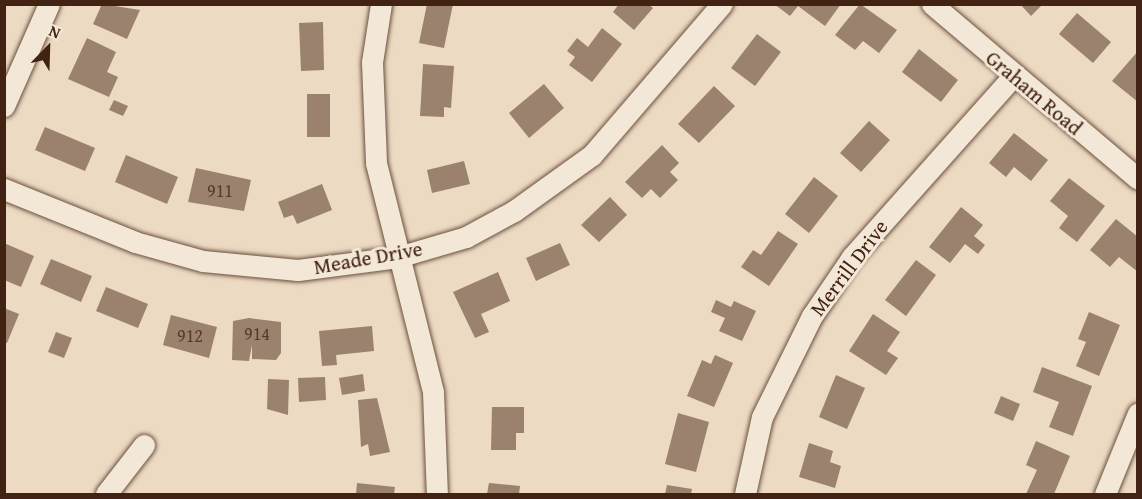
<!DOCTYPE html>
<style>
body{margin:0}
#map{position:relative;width:1142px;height:499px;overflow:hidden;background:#ecdac2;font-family:"Gentium Book Plus",serif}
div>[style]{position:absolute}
.building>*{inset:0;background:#9a826e}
.roads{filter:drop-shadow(0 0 2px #6c503f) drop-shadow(0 0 2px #6c503f)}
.minor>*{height:21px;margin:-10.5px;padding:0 10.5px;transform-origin:10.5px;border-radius:10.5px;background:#f3e7d7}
span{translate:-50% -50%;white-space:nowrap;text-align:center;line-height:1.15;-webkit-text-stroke:6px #f3e7d7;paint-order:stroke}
.number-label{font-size:18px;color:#583a2a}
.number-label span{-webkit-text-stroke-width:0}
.street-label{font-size:21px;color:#422213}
.frame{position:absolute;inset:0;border:6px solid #422213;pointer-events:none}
.north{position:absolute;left:18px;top:18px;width:60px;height:60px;-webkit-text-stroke:4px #f3e7d7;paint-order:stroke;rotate:23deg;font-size:16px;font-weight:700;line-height:24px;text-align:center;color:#422213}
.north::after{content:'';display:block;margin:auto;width:21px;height:27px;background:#422213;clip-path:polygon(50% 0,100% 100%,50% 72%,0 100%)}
</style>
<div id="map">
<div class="building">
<div style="clip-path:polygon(102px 4px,140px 10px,127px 39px,93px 24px)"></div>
<div style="clip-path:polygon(427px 4px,453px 4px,444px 48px,419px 43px)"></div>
<div style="clip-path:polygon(619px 4px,648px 4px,653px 8px,634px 30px,613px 12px)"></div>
<div style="clip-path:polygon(774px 4px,841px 4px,825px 26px,798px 6px,790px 16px)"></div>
<div style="clip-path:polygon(860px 4px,897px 30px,879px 53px,863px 41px,855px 50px,835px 35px)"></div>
<div style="clip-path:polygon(1020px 4px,1043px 4px,1031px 16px)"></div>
<div style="clip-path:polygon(1077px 13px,1111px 42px,1093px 63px,1059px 34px)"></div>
<div style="clip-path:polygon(323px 22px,324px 70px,301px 71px,299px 23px)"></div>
<div style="clip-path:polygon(602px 28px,622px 44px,592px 82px,569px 65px,575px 57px,567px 51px,577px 38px,588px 47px)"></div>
<div style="clip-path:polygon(757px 34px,781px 52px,755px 86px,731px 68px)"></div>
<div style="clip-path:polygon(87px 38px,116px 52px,107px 72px,118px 77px,109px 97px,68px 79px)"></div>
<div style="clip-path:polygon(919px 49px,958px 80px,941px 102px,902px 72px)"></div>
<div style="clip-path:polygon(1138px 51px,1138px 102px,1112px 81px)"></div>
<div style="clip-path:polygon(423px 64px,454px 66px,451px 108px,444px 107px,444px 117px,420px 116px)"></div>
<div style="clip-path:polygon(544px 84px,564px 108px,529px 138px,509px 113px)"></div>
<div style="clip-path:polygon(714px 86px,735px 106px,699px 143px,678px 124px)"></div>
<div style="clip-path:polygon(307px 94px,330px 94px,330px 137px,307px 137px)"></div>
<div style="clip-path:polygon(114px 100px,128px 106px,123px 116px,109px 110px)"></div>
<div style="clip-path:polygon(869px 121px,890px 140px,861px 172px,840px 153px)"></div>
<div style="clip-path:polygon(45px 127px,95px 148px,85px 171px,35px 150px)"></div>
<div style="clip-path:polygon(1014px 133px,1048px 160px,1031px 181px,1014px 167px,1006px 177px,989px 163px)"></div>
<div style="clip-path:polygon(662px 145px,679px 163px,670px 172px,678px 180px,660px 198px,651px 189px,642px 198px,625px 182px)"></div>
<div style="clip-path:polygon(126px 155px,178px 177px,167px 204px,115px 182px)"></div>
<div style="clip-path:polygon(464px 161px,470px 184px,432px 193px,427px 170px)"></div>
<div style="clip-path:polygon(196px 168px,251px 180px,244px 211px,188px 202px)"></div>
<div style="clip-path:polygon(814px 177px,838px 196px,809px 233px,785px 214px)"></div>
<div style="clip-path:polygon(1069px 178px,1105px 206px,1077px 242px,1059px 228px,1068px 216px,1050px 201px)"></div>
<div style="clip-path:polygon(322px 184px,332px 210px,297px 224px,293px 215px,284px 218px,278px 202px)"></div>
<div style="clip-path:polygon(610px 197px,627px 215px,599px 242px,581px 225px)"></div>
<div style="clip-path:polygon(961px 207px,983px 225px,974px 236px,985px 245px,978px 254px,965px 244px,950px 263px,929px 247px)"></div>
<div style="clip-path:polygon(1116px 219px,1138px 237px,1138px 272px,1119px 257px,1110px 267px,1090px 250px)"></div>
<div style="clip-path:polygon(778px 231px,798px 244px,769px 286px,741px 267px,753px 250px,761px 255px)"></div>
<div style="clip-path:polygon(4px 243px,34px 256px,21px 287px,4px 280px)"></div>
<div style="clip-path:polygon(560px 243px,570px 265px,536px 281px,526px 258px)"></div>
<div style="clip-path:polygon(51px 259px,92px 276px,81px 302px,40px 284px)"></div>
<div style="clip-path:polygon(916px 260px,936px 275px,906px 316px,885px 300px)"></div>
<div style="clip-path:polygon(498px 272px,510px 301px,481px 314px,489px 332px,475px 338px,453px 292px)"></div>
<div style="clip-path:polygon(106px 287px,148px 304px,138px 328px,96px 311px)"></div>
<div style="clip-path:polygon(716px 300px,731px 307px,734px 301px,756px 311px,742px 341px,719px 331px,725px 318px,711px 312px)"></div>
<div style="clip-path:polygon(4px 308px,19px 314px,7px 343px,4px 342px)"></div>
<div style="clip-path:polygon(1089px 312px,1120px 325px,1099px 376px,1076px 366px,1086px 342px,1078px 339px)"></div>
<div style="clip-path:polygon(873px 314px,900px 332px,887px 351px,898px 358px,886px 375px,849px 351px)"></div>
<div style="clip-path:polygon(171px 315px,217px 327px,209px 358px,163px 345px)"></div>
<div style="clip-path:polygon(249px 318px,281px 322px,281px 353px,276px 360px,252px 359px,252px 345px,249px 361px,232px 360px,233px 321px)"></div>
<div style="clip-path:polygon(372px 326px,374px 351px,336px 355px,337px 365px,322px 366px,319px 331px)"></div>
<div style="clip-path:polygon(56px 332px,72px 338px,64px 358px,48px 352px)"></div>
<div style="clip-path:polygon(715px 355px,733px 363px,714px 407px,687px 396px,702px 360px,711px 364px)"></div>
<div style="clip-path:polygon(1042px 367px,1092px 386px,1073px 436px,1049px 427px,1059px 402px,1033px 392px)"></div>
<div style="clip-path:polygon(363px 374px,365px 391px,342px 395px,339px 378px)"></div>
<div style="clip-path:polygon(836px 375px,865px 388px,847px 429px,819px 417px)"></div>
<div style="clip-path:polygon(325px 377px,326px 400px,299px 402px,298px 378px)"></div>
<div style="clip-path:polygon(268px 379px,289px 380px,288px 415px,267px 409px)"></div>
<div style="clip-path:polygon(1001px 396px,1020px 404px,1013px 421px,994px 413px)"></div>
<div style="clip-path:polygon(377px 398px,390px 452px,370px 456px,368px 444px,361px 447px,358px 400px)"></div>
<div style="clip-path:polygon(492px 407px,524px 407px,524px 433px,516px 433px,516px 450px,491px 450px)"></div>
<div style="clip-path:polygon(678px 413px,709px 422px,696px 472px,665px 464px)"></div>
<div style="clip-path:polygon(1036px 441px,1070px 456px,1054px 494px,1026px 494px,1037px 470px,1026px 465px)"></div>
<div style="clip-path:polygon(809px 443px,833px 451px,830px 462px,841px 466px,835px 488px,799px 477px)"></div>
<div style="clip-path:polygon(357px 483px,395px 487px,394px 494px,356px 494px)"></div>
<div style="clip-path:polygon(489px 483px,520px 486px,519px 494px,487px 494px)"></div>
<div style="clip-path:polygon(667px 485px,692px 489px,691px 494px,665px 494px)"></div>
</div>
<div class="roads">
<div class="minor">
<div style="left:381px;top:4px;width:59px;rotate:98.8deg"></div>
<div style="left:372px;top:62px;width:101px;rotate:87.7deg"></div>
<div style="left:376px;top:163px;width:236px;rotate:76deg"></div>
<div style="left:433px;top:392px;width:102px;rotate:87.8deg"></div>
<div style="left:932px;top:4px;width:270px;rotate:40.3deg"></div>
<div style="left:4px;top:106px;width:111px;rotate:-66.2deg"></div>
<div style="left:4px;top:189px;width:141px;rotate:22deg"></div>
<div style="left:135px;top:242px;width:71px;rotate:15.6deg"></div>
<div style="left:203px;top:261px;width:95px;rotate:5.4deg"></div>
<div style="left:298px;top:270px;width:101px;rotate:-7.4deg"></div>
<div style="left:398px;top:257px;width:71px;rotate:-16.4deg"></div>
<div style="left:466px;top:237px;width:55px;rotate:-28.4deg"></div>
<div style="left:514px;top:211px;width:96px;rotate:-35.7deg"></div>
<div style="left:592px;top:155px;width:199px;rotate:-49.3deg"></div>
<div style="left:106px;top:494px;width:62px;rotate:-52.2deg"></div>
<div style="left:745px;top:494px;width:79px;rotate:-77.6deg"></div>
<div style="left:762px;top:417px;width:113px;rotate:-63.7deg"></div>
<div style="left:812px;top:316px;width:71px;rotate:-55.9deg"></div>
<div style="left:852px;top:257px;width:242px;rotate:-48.3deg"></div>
<div style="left:1105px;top:494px;width:87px;rotate:-67.8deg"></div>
</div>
</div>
<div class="number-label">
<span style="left:220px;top:191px">911</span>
<span style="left:257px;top:334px">914</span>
<span style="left:190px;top:336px">912</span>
</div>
<div class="street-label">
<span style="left:1034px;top:93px;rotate:40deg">Graham Road</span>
<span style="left:368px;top:258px;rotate:-10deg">Meade Drive</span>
<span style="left:849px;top:268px;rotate:-53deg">Merrill Drive</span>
</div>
<div class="frame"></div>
<div class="north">N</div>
</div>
